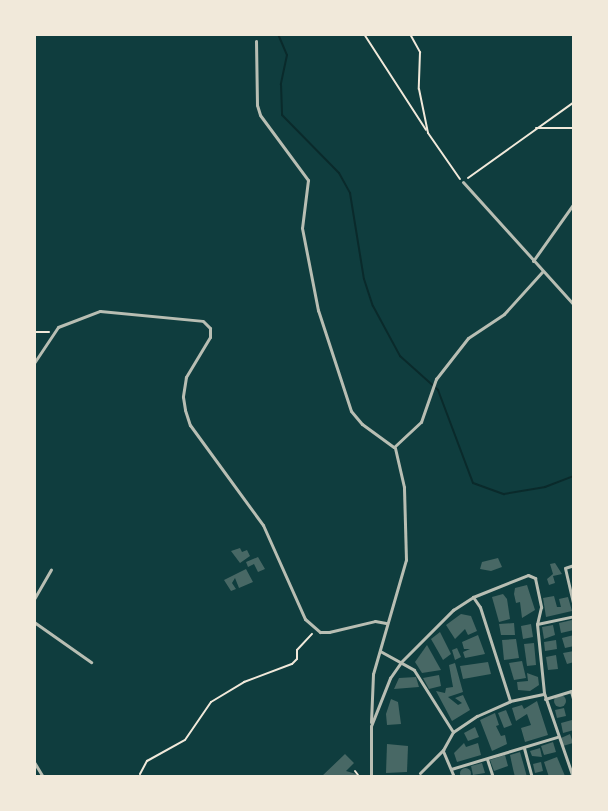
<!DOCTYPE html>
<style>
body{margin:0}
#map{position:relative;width:608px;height:811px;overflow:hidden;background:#0f3d3e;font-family:Roboto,sans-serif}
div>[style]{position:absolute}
.stream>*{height:2px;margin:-1px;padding:0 1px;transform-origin:1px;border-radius:1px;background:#0a2a2b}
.building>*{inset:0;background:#486865}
.round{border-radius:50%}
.path>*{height:2px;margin:-1px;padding:0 1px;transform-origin:1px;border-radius:1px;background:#f1e9da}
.minor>*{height:3px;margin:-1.5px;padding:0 1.5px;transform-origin:1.5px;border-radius:1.5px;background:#b8beb3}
span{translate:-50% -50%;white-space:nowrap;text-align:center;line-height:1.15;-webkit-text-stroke:8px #f1e9da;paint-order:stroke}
.frame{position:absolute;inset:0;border:36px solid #f1e9da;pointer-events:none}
</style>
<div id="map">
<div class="stream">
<div style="left:278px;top:34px;width:23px;rotate:67deg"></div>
<div style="left:287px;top:55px;width:30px;rotate:102deg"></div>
<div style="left:281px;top:84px;width:31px;rotate:88deg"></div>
<div style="left:282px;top:115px;width:81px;rotate:45.5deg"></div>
<div style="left:339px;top:173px;width:23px;rotate:61deg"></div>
<div style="left:350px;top:193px;width:87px;rotate:80.8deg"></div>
<div style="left:364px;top:279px;width:28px;rotate:72deg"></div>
<div style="left:373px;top:306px;width:57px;rotate:61.6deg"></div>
<div style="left:400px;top:356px;width:51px;rotate:41.8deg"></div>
<div style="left:438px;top:390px;width:99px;rotate:69.4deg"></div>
<div style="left:473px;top:483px;width:33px;rotate:20deg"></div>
<div style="left:504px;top:494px;width:42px;rotate:-9.7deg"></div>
<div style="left:545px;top:487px;width:31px;rotate:-21deg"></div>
</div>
<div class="building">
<div style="clip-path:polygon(240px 548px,242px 552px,247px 550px,250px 556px,240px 563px,231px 551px)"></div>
<div style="clip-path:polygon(258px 557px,265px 569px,258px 572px,254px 564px,248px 567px,246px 562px)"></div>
<div style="clip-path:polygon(498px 558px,502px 567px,491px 571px,480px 569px,482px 562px)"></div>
<div style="clip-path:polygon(555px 563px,562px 574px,553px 576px,555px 583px,549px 585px,547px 579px,553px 574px,550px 564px)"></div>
<div style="clip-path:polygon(246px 569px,253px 582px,239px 588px,235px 578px,232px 583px,236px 589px,231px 591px,224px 580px)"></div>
<div style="clip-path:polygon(527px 585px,535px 610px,522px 618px,520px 602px,516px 603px,514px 594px,515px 588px)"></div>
<div style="clip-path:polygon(503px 594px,507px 599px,510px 619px,499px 622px,492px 597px)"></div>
<div style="clip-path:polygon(554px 596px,557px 607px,561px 607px,559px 599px,568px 597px,572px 611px,546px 617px,543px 598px)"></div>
<div style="clip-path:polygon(461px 614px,471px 616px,477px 631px,468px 635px,465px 629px,455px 639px,446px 625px)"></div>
<div style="clip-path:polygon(572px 620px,574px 630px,561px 633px,559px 623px)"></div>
<div style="clip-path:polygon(514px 623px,515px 635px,501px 635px,499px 624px)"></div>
<div style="clip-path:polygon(531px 624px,533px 637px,523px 639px,521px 626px)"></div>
<div style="clip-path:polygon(553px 625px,555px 635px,544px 639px,542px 627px)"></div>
<div style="clip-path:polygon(440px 632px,451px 654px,443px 660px,431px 639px)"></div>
<div style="clip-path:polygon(478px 635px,485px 654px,465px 658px,463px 652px,470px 649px,464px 649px,462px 642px)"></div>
<div style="clip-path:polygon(574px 635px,574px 646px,565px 648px,562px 638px)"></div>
<div style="clip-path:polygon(516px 639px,519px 658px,504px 660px,502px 640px)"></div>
<div style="clip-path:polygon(556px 640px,557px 649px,545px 651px,544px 642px)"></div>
<div style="clip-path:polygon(534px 643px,536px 665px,527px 666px,524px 644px)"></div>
<div style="clip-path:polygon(427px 645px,441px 670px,422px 673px,415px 662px)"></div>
<div style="clip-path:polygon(457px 648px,461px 657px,455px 660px,452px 650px)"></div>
<div style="clip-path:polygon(574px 651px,574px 662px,567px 664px,563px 653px)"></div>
<div style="clip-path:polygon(556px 655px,558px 669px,548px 670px,546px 657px)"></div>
<div style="clip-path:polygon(522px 661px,526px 678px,514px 680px,509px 663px)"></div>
<div style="clip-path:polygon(488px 662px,491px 674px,463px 679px,460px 666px)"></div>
<div style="clip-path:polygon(455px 663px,463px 692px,448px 697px,458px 705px,462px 703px,455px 698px,463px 695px,470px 710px,452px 721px,436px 691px,445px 693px,446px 688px,453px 687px,449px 665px)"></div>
<div style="clip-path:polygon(527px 673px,538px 677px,539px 685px,530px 691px,518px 690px,517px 682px,528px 681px)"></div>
<div style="clip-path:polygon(439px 675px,441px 686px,429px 689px,423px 678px)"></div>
<div style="clip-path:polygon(416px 677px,419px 687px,394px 689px,399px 678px)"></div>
<div class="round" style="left:554px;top:695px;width:12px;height:12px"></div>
<div style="clip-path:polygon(391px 699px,398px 702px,401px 724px,387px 725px,386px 714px)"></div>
<div style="clip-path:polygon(537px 701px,548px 735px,525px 742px,521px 728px,531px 725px,527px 714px,516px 721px,512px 708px,522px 705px,524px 709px)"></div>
<div style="clip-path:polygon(564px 708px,566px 716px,557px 718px,555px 710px)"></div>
<div style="clip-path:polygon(506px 710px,512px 725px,504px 728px,498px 713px)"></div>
<div style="clip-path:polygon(495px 713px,499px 725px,496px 726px,501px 736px,505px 735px,507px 744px,492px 751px,480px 720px)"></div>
<div style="clip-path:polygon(572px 720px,574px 730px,563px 733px,561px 723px)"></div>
<div style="clip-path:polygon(475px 727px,479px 737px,468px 741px,464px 733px)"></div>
<div style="clip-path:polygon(570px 734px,573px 743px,563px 746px,561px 738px)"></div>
<div style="clip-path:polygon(553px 742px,556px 752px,544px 755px,541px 746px)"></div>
<div style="clip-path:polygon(464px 743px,466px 747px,478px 743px,481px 755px,457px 762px,454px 753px)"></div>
<div style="clip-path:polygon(387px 744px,408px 746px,407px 772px,386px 773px)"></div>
<div style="clip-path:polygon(540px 748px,542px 757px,532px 756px,530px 751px)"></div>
<div style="clip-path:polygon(520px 752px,524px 766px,527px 777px,515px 777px,513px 769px,510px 755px)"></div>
<div style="clip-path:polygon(345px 754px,354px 763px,346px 771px,356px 774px,356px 777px,321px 777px)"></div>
<div style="clip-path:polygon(505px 755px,508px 766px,494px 771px,490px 760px)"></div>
<div style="clip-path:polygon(557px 757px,565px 776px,549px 777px,544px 762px)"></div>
<div style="clip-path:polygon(541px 762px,543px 771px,535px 773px,533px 764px)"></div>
<div style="clip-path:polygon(482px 763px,485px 773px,473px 775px,471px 766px)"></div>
<div class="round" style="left:459.5px;top:767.5px;width:11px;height:11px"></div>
</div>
<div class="path">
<div style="left:364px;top:34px;width:114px;rotate:57.1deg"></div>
<div style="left:410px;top:34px;width:21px;rotate:61deg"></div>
<div style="left:420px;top:52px;width:37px;rotate:92deg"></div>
<div style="left:419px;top:89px;width:45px;rotate:78.4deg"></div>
<div style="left:428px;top:133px;width:56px;rotate:55.2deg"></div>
<div style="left:536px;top:128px;width:38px"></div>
<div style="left:468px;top:178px;width:130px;rotate:-35.6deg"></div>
<div style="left:34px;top:332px;width:15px"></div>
<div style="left:355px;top:771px;width:5px;rotate:53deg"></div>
<div style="left:140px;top:774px;width:15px;rotate:-62deg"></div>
<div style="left:147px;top:761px;width:43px;rotate:-28.9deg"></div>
<div style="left:185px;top:740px;width:46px;rotate:-55.6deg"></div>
<div style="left:211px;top:702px;width:39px;rotate:-31deg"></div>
<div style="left:244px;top:682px;width:51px;rotate:-20.6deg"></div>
<div style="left:292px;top:664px;width:7px;rotate:-45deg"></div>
<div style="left:297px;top:659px;width:9px;rotate:-90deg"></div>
<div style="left:297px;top:650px;width:22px;rotate:-47deg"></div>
</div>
<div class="minor">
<div style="left:256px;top:41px;width:64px;rotate:89.1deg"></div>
<div style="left:257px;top:105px;width:10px;rotate:73deg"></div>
<div style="left:260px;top:115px;width:81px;rotate:53.6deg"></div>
<div style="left:308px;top:180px;width:48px;rotate:97.1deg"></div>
<div style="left:302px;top:228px;width:84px;rotate:79deg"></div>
<div style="left:318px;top:310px;width:106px;rotate:71.9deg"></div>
<div style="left:351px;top:411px;width:17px;rotate:50deg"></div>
<div style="left:362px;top:424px;width:39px;rotate:36deg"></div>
<div style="left:394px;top:447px;width:37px;rotate:-43deg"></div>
<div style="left:421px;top:422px;width:46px;rotate:-70.8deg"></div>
<div style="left:436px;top:379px;width:52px;rotate:-52deg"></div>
<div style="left:468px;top:338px;width:43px;rotate:-33.7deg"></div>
<div style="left:504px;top:314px;width:57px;rotate:-47.9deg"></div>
<div style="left:463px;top:182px;width:166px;rotate:47.9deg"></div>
<div style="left:533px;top:261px;width:71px;rotate:-54.7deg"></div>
<div style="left:34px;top:363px;width:43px;rotate:-56.3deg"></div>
<div style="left:58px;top:327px;width:45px;rotate:-20.9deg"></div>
<div style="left:100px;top:311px;width:103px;rotate:5.5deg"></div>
<div style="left:203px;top:321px;width:10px;rotate:45deg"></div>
<div style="left:210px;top:328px;width:9px;rotate:90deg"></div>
<div style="left:210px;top:337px;width:47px;rotate:121deg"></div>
<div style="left:186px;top:377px;width:20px;rotate:99deg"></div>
<div style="left:183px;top:397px;width:13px;rotate:81deg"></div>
<div style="left:185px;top:410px;width:16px;rotate:72deg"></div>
<div style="left:190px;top:425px;width:124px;rotate:53.9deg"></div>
<div style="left:263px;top:525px;width:103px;rotate:65.9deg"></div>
<div style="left:305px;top:619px;width:20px;rotate:41deg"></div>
<div style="left:320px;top:632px;width:9px"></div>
<div style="left:329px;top:632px;width:47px;rotate:-13.4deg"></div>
<div style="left:375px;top:621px;width:11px;rotate:10deg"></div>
<div style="left:574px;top:565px;width:9px;rotate:162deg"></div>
<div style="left:565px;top:568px;width:39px;rotate:77deg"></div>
<div style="left:473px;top:597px;width:12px;rotate:55deg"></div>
<div style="left:480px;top:607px;width:99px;rotate:72.3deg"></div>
<div style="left:34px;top:599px;width:34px;rotate:-60deg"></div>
<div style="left:34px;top:622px;width:70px;rotate:35.1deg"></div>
<div style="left:537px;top:624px;width:38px;rotate:-12deg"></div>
<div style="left:380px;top:651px;width:39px;rotate:29deg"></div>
<div style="left:414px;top:670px;width:73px;rotate:57.8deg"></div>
<div style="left:571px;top:691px;width:11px;rotate:75deg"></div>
<div style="left:545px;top:699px;width:30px;rotate:-17deg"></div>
<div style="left:371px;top:722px;width:48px;rotate:-87.6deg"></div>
<div style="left:373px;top:674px;width:119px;rotate:-73.9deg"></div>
<div style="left:406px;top:560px;width:73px;rotate:-91.6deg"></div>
<div style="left:404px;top:487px;width:40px;rotate:-103deg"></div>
<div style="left:524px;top:748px;width:30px;rotate:75deg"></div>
<div style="left:443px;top:751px;width:28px;rotate:67deg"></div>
<div style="left:487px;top:759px;width:19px;rotate:72deg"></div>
<div style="left:34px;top:762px;width:17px;rotate:59deg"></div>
<div style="left:451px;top:769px;width:111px;rotate:-16.8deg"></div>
<div style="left:420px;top:773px;width:33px;rotate:-45deg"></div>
<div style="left:443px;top:750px;width:21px;rotate:-61deg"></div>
<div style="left:453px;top:732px;width:29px;rotate:-34deg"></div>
<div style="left:477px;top:716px;width:36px;rotate:-24deg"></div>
<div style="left:510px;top:701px;width:34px;rotate:-12deg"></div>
<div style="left:371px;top:777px;width:51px;rotate:-90deg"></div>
<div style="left:371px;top:726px;width:52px;rotate:-68.4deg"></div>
<div style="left:390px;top:678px;width:19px;rotate:-55deg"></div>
<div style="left:401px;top:662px;width:74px;rotate:-45deg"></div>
<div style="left:453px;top:610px;width:24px;rotate:-33deg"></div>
<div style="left:473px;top:597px;width:59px;rotate:-21.8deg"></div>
<div style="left:528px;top:575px;width:8px;rotate:23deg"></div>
<div style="left:535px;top:578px;width:30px;rotate:78deg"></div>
<div style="left:541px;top:607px;width:17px;rotate:103deg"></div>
<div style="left:537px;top:624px;width:69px;rotate:84.2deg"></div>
<div style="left:544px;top:693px;width:89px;rotate:71deg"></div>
</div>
<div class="frame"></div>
</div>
